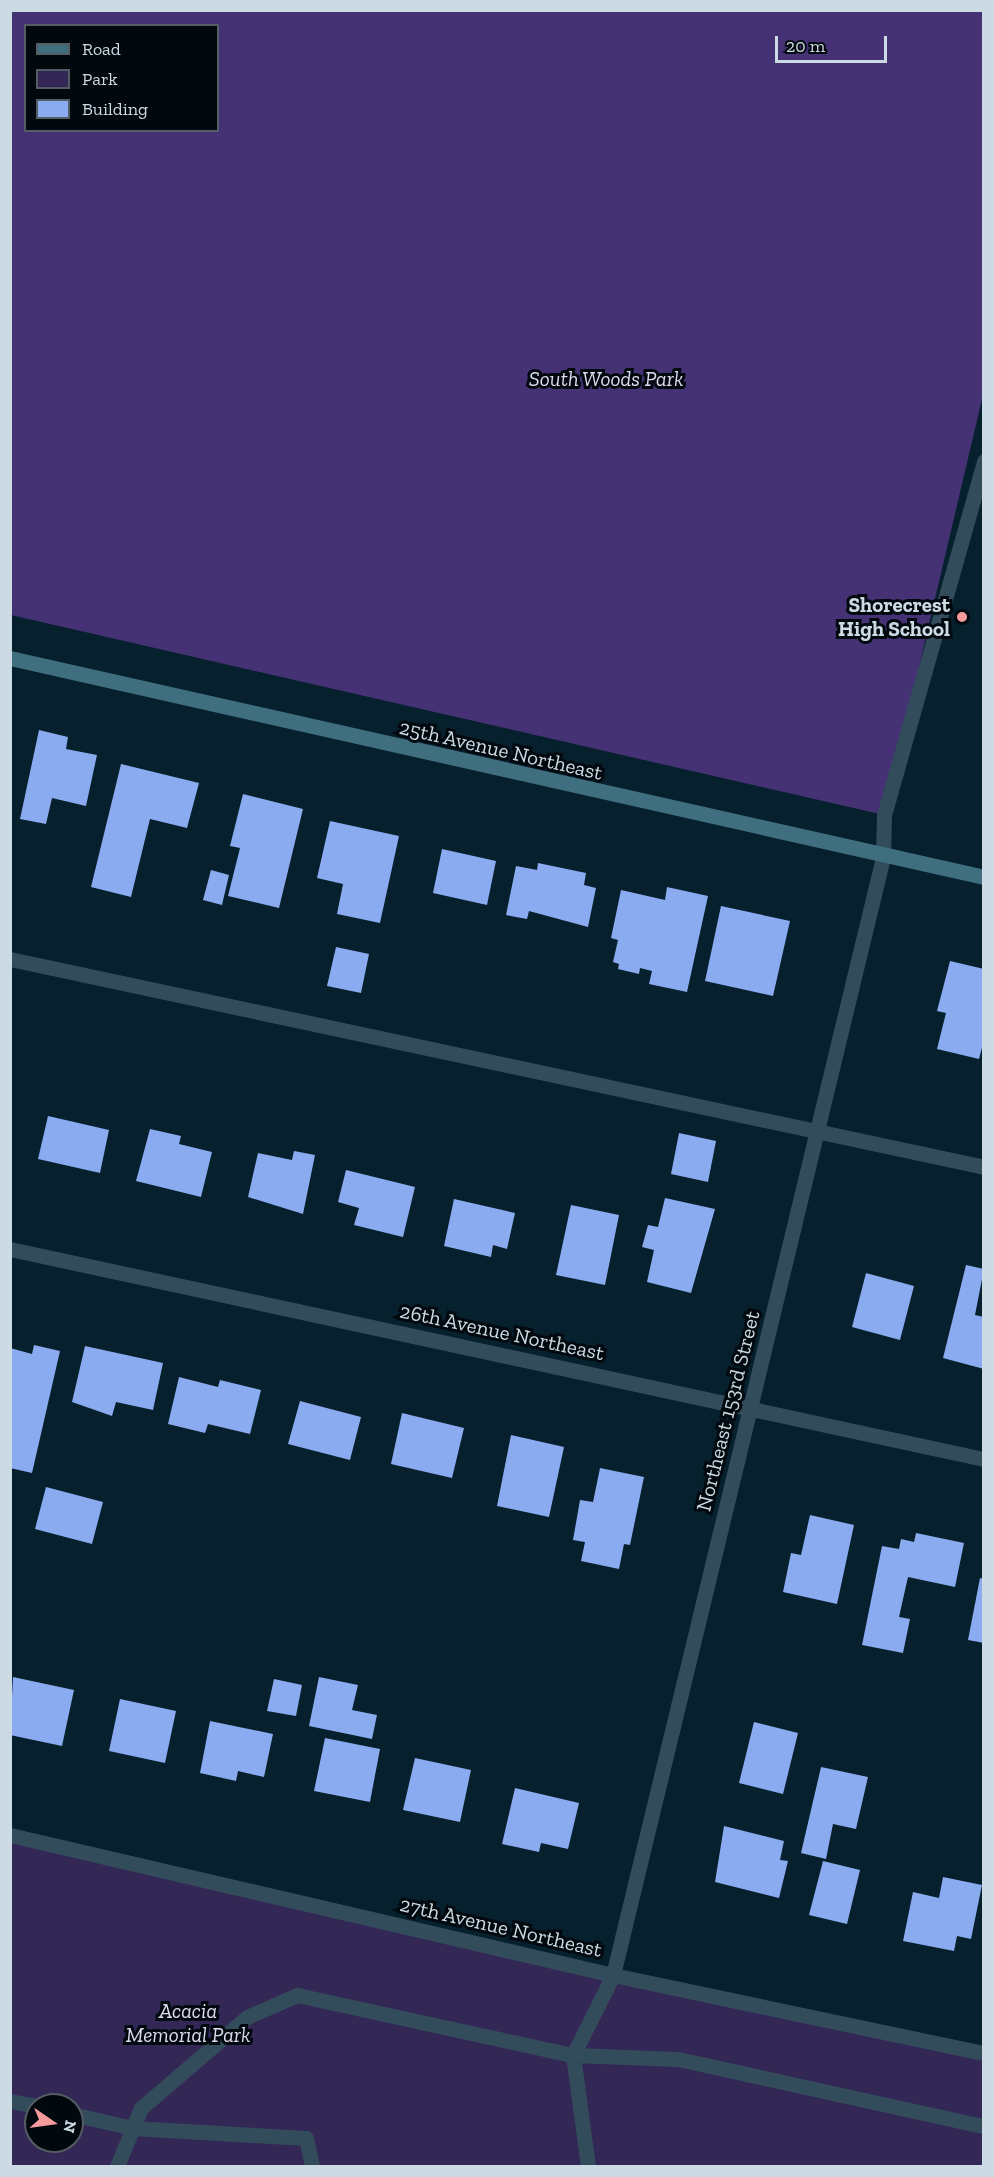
<!DOCTYPE html>
<style>
body{margin:0}
#map{position:relative;width:994px;height:2177px;overflow:hidden;background:#07202e;font-family:"Zilla Slab",serif}
div>[style]{position:absolute}
.green>*{inset:0;background:#332756}
.forest>*{inset:0;background:#443274}
.building>*{inset:0;background:#8babf1}
.lane>*{height:15px;margin:-7.5px;padding:0 7.5px;transform-origin:7.5px;border-radius:7.5px;background:#334c5c}
.street>*{height:15px;margin:-7.5px;padding:0 7.5px;transform-origin:7.5px;border-radius:7.5px;background:#334c5c}
.secondary>*{height:15px;margin:-7.5px;padding:0 7.5px;transform-origin:7.5px;border-radius:7.5px;background:#3f6f7f}
.dots>*{width:16px;height:16px;translate:-50% -50%;box-sizing:border-box;border:3px solid #02090e;border-radius:50%}
span{translate:-50% -50%;white-space:nowrap;text-align:center;line-height:1.15;-webkit-text-stroke:6px #02090e;paint-order:stroke}
.park-label{font-size:21px;color:#dedaef;font-style:italic}
.poi-label{font-size:21px;color:#ccdae3;font-weight:700}
.right{translate:-100% -50%;text-align:right}
.street-label{font-size:21px;color:#ccdae3}
.frame{position:absolute;inset:0;border:12px solid #ccdae3;pointer-events:none}
.legend{position:absolute;left:24px;top:24px;width:195px;height:108px;box-sizing:border-box;background:#02090e;border:2px solid #535d63;margin:0;padding:8px 10px;list-style:none;font-size:18px;color:#ccdae3}
.legend li{display:flex;align-items:center;gap:12px;height:30px}
.legend b{width:30px;border:2px solid #535d63}
.north{position:absolute;left:24px;top:2093px;width:60px;height:60px;box-sizing:border-box;background:#02090e;border:2px solid #535d63;border-radius:50%;rotate:103deg;font-size:16px;font-weight:700;line-height:24px;text-align:center;color:#ccdae3}
.north::after{content:'';display:block;margin:auto;width:21px;height:27px;background:#f59b9e;clip-path:polygon(50% 0,100% 100%,50% 72%,0 100%)}
.scale{position:absolute;left:775px;top:36px;width:112px;height:27px;box-sizing:border-box;border:3px solid #ccdae3;border-top:0;padding-left:8px;font-size:18px;line-height:21px;white-space:nowrap;color:#ccdae3;-webkit-text-stroke:4px #02090e;paint-order:stroke}
</style>
<div id="map">
<div class="green">
<div style="clip-path:polygon(evenodd,10px 1836px,983px 2061px,983px 2166px,11px 2166px,10px 1836px,36px 2105px,72px 2105px,72px 2141px,36px 2141px,36px 2105px)"></div>
</div>
<div class="forest">
<div style="clip-path:polygon(evenodd,11px 11px,983px 11px,983px 395px,884px 815px,11px 615px,11px 11px,26px 26px,218px 26px,218px 130px,26px 130px,26px 26px)"></div>
</div>
<div class="building">
<div style="clip-path:polygon(39px 730px,68px 737px,66px 749px,97px 755px,86px 806px,52px 798px,46px 824px,20px 819px)"></div>
<div style="clip-path:polygon(121px 764px,199px 783px,187px 828px,150px 819px,131px 897px,91px 887px)"></div>
<div style="clip-path:polygon(243px 794px,303px 809px,279px 908px,228px 896px,240px 848px,230px 846px)"></div>
<div style="clip-path:polygon(330px 821px,399px 836px,380px 923px,337px 914px,343px 884px,317px 878px)"></div>
<div style="clip-path:polygon(442px 849px,496px 861px,487px 905px,433px 893px)"></div>
<div style="clip-path:polygon(538px 863px,586px 873px,584px 885px,596px 888px,588px 927px,529px 911px,527px 919px,506px 915px,516px 866px,537px 870px)"></div>
<div style="clip-path:polygon(211px 870px,229px 875px,222px 905px,203px 900px)"></div>
<div style="clip-path:polygon(667px 887px,708px 896px,687px 992px,649px 984px,652px 971px,640px 968px,639px 974px,618px 969px,619px 964px,613px 962px,618px 940px,611px 938px,621px 890px,665px 900px)"></div>
<div style="clip-path:polygon(721px 906px,790px 921px,773px 996px,705px 981px)"></div>
<div style="clip-path:polygon(336px 947px,369px 954px,361px 993px,327px 986px)"></div>
<div style="clip-path:polygon(950px 961px,984px 969px,984px 1040px,979px 1059px,937px 1049px,946px 1013px,937px 1011px)"></div>
<div style="clip-path:polygon(48px 1116px,109px 1130px,100px 1173px,38px 1159px)"></div>
<div style="clip-path:polygon(150px 1129px,181px 1136px,179px 1144px,212px 1152px,201px 1197px,136px 1181px)"></div>
<div style="clip-path:polygon(679px 1133px,716px 1141px,708px 1182px,671px 1174px)"></div>
<div style="clip-path:polygon(294px 1151px,315px 1155px,303px 1214px,248px 1197px,258px 1153px,292px 1160px)"></div>
<div style="clip-path:polygon(346px 1170px,415px 1187px,403px 1237px,354px 1225px,359px 1208px,338px 1202px)"></div>
<div style="clip-path:polygon(665px 1198px,715px 1209px,691px 1293px,647px 1282px,654px 1250px,642px 1247px,648px 1225px,658px 1227px)"></div>
<div style="clip-path:polygon(454px 1199px,515px 1213px,507px 1249px,493px 1245px,491px 1257px,444px 1246px)"></div>
<div style="clip-path:polygon(571px 1205px,619px 1215px,605px 1285px,556px 1275px)"></div>
<div style="clip-path:polygon(966px 1265px,984px 1269px,975px 1315px,984px 1317px,984px 1369px,943px 1358px)"></div>
<div style="clip-path:polygon(866px 1273px,914px 1286px,900px 1340px,852px 1327px)"></div>
<div style="clip-path:polygon(34px 1345px,60px 1351px,32px 1473px,10px 1468px,10px 1348px,32px 1354px)"></div>
<div style="clip-path:polygon(85px 1346px,163px 1363px,153px 1410px,116px 1402px,112px 1416px,72px 1402px)"></div>
<div style="clip-path:polygon(179px 1377px,218px 1387px,220px 1380px,261px 1390px,250px 1434px,208px 1424px,205px 1433px,168px 1424px)"></div>
<div style="clip-path:polygon(300px 1401px,361px 1417px,350px 1460px,288px 1444px)"></div>
<div style="clip-path:polygon(402px 1413px,464px 1428px,452px 1478px,391px 1464px)"></div>
<div style="clip-path:polygon(511px 1435px,564px 1447px,549px 1517px,497px 1506px)"></div>
<div style="clip-path:polygon(600px 1468px,644px 1477px,630px 1545px,624px 1544px,619px 1569px,581px 1561px,585px 1542px,573px 1540px,580px 1500px,593px 1502px)"></div>
<div style="clip-path:polygon(46px 1487px,103px 1502px,92px 1544px,35px 1529px)"></div>
<div style="clip-path:polygon(810px 1515px,854px 1525px,837px 1604px,783px 1592px,791px 1553px,801px 1555px)"></div>
<div style="clip-path:polygon(916px 1533px,964px 1543px,955px 1587px,908px 1577px,899px 1617px,910px 1619px,903px 1653px,862px 1645px,882px 1546px,899px 1549px,901px 1539px,914px 1542px)"></div>
<div style="clip-path:polygon(980px 1578px,984px 1579px,984px 1643px,968px 1640px)"></div>
<div style="clip-path:polygon(13px 1677px,74px 1690px,62px 1746px,10px 1735px)"></div>
<div style="clip-path:polygon(319px 1677px,358px 1685px,352px 1710px,377px 1715px,372px 1739px,309px 1726px)"></div>
<div style="clip-path:polygon(274px 1679px,302px 1685px,296px 1716px,267px 1711px)"></div>
<div style="clip-path:polygon(120px 1699px,176px 1711px,165px 1763px,109px 1751px)"></div>
<div style="clip-path:polygon(210px 1721px,273px 1734px,264px 1777px,238px 1771px,236px 1781px,200px 1773px)"></div>
<div style="clip-path:polygon(754px 1722px,798px 1733px,783px 1794px,739px 1783px)"></div>
<div style="clip-path:polygon(325px 1738px,380px 1749px,370px 1802px,314px 1791px)"></div>
<div style="clip-path:polygon(415px 1758px,471px 1770px,460px 1822px,403px 1810px)"></div>
<div style="clip-path:polygon(821px 1767px,868px 1777px,856px 1829px,833px 1824px,826px 1859px,801px 1853px)"></div>
<div style="clip-path:polygon(515px 1788px,579px 1803px,568px 1849px,541px 1843px,539px 1852px,502px 1844px)"></div>
<div style="clip-path:polygon(724px 1826px,784px 1841px,780px 1860px,788px 1861px,779px 1898px,715px 1882px)"></div>
<div style="clip-path:polygon(823px 1861px,860px 1870px,847px 1924px,809px 1915px)"></div>
<div style="clip-path:polygon(943px 1877px,982px 1885px,971px 1939px,957px 1936px,954px 1951px,903px 1941px,913px 1892px,939px 1898px)"></div>
</div>
<div class="lane">
<div style="left:883px;top:857px;width:42px;rotate:-88.6deg"></div>
<div style="left:884px;top:815px;width:368px;rotate:-74.2deg"></div>
<div style="left:10px;top:959px;width:996px;rotate:12.05deg"></div>
<div style="left:10px;top:2101px;width:26px;rotate:11deg"></div>
<div style="left:72px;top:2114px;width:62px;rotate:13.1deg"></div>
<div style="left:132px;top:2128px;width:174px;rotate:3.3deg"></div>
<div style="left:306px;top:2138px;width:29px;rotate:78deg"></div>
<div style="left:117px;top:2166px;width:63px;rotate:-67.5deg"></div>
<div style="left:141px;top:2108px;width:140px;rotate:-40.6deg"></div>
<div style="left:247px;top:2017px;width:55px;rotate:-23.7deg"></div>
<div style="left:297px;top:1995px;width:282px;rotate:12.3deg"></div>
<div style="left:573px;top:2055px;width:89px;rotate:-63.4deg"></div>
<div style="left:588px;top:2166px;width:112px;rotate:-97.7deg"></div>
<div style="left:573px;top:2055px;width:105px;rotate:2.2deg"></div>
<div style="left:678px;top:2059px;width:313px;rotate:12.4deg"></div>
</div>
<div class="street">
<div style="left:10px;top:1249px;width:996px;rotate:12.17deg"></div>
<div style="left:10px;top:1835px;width:619px;rotate:13.07deg"></div>
<div style="left:613px;top:1975px;width:379px;rotate:11.9deg"></div>
<div style="left:613px;top:1975px;width:1150px;rotate:-76.42deg"></div>
</div>
<div class="secondary">
<div style="left:10px;top:658px;width:998px;rotate:12.67deg"></div>
</div>
<div class="dots">
<div style="left:962px;top:617px;background:#f59b9e"></div>
</div>
<div class="park-label">
<span style="left:606px;top:379px">South Woods Park</span>
<span style="left:188px;top:2023px">Acacia<br>Memorial Park</span>
</div>
<div class="poi-label">
<span class="right" style="left:950px;top:617px">Shorecrest<br>High School</span>
</div>
<div class="street-label">
<span style="left:501px;top:750px;rotate:13deg">25th Avenue Northeast</span>
<span style="left:502px;top:1332px;rotate:12deg">26th Avenue Northeast</span>
<span style="left:728px;top:1411px;rotate:-76deg">Northeast 153rd Street</span>
<span style="left:501px;top:1927px;rotate:13deg">27th Avenue Northeast</span>
</div>
<div class="frame"></div>
<ul class="legend">
<li><b style="height:8px;background:#3f6f7f"></b>Road</li>
<li><b style="height:16px;background:#332756"></b>Park</li>
<li><b style="height:16px;background:#8babf1"></b>Building</li>
</ul>
<div class="north">N</div>
<div class="scale">20 m</div>
</div>
